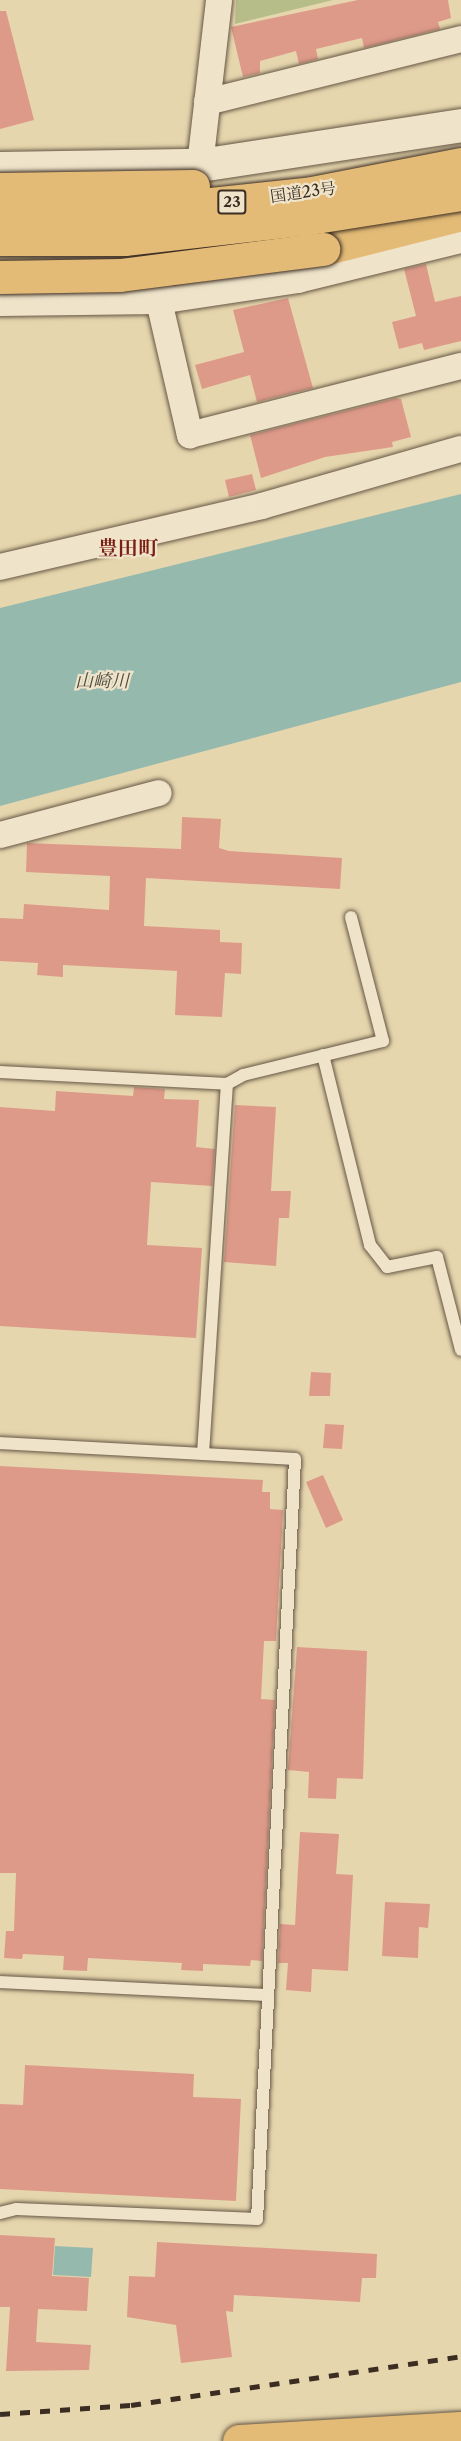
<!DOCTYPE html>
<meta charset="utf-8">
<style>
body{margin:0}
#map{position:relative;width:461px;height:2441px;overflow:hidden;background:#e6d6ad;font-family:"Libre Caslon Text","Noto Serif JP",serif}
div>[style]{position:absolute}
.green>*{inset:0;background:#b6bd89}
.water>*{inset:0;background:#96b9ae}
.building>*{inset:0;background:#de9a89}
.roads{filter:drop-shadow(0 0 2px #665746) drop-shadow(0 0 2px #665746)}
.lane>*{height:12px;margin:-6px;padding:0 6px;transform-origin:6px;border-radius:6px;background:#efe4ca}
.street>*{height:26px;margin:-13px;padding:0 13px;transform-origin:13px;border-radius:13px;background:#efe4ca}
.secondary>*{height:33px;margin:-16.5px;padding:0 16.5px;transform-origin:16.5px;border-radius:16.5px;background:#efe4ca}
.primary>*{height:33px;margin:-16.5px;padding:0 16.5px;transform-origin:16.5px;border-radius:16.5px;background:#e3bb76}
.highway>*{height:33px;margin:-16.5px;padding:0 16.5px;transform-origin:16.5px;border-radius:16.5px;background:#e3bb76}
.rail>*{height:4.5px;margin-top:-2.25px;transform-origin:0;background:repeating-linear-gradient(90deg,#3c2d23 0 10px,transparent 0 20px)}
.bridges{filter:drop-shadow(0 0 2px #3c2d23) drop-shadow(0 0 2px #3c2d23)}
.highway-bridge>*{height:33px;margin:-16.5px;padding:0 16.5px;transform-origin:16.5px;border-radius:16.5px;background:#e3bb76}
span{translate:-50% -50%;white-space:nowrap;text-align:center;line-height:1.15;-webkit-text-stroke:4.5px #efe4ca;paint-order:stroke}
.shield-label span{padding:2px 4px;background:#efe4ca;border:2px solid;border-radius:4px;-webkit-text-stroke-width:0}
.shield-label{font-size:15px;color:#3c2d23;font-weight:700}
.street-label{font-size:16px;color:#3c2d23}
.water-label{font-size:18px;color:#4e493f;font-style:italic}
.quarter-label{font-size:20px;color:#7a1f14;font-weight:700}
</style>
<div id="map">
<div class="green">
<div style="clip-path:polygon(236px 0,333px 0,235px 24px)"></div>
</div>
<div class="water">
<div style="clip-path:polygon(461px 494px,461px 682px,0 806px,0 608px)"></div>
<div style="clip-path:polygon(55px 2246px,93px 2248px,91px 2277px,53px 2275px)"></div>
</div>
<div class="building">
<div style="clip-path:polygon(358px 0,448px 0,451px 18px,438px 22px,440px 29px,364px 48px,362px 38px,316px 49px,318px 59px,299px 64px,296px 51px,260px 61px,260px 73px,243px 77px,231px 27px)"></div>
<div style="clip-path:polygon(0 11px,6px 11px,34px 120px,0 129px)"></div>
<div style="clip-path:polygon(426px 264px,435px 302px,461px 296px,461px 341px,424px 350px,422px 343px,399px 349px,392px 322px,416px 316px,404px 269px)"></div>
<div style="clip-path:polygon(288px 298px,313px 388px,257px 402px,250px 375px,202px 389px,195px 365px,244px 352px,233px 310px)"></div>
<div style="clip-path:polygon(396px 398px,401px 399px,411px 437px,392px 442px,393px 447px,325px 457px,261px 478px,250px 435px)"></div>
<div style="clip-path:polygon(252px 474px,256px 490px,229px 497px,225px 480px)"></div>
<div style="clip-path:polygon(182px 817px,221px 819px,219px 848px,229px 851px,342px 858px,340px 889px,146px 878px,144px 926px,220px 930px,220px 942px,242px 943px,241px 974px,225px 973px,222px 1017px,175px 1015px,177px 971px,63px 965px,63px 977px,37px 975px,38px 963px,0 961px,0 918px,23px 919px,24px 904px,109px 910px,110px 876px,26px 872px,27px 843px,181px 849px)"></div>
<div style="clip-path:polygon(134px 1087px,165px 1089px,164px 1099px,199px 1100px,196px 1147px,215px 1149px,212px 1186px,151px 1182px,147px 1245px,202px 1248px,196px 1338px,0 1326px,0 1107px,55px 1111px,56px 1091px,133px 1096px)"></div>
<div style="clip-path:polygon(235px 1105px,276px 1107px,271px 1191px,291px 1191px,289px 1218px,279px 1218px,276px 1266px,224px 1262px)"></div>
<div style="clip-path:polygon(311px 1372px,331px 1373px,330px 1396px,309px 1396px)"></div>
<div style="clip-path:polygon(325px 1424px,344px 1425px,342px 1449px,323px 1448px)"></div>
<div style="clip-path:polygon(0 1466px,263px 1480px,262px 1492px,270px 1492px,270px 1509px,283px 1510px,276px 1641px,264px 1641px,261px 1699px,275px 1700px,262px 1961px,251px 1960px,250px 1966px,203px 1964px,203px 1971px,181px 1970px,182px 1963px,88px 1958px,87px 1971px,63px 1970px,64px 1956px,23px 1954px,22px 1959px,4px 1958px,6px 1931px,14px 1931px,16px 1873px,0 1873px)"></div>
<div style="clip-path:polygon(323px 1475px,343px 1520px,326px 1528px,306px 1482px)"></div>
<div style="clip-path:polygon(297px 1647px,367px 1651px,363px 1779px,337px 1778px,336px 1799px,308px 1798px,309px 1772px,288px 1770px)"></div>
<div style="clip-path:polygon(300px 1832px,339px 1834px,336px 1874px,353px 1875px,348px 1971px,312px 1969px,311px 1992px,286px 1990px,288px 1963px,278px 1963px,280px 1924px,295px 1925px)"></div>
<div style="clip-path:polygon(385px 1902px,430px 1904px,428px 1928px,419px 1927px,418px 1958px,382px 1956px)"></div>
<div style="clip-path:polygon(25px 2065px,194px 2074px,193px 2097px,241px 2099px,236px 2201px,0 2189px,0 2104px,23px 2105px)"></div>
<div style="clip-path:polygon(0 2235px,55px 2238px,52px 2276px,89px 2278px,87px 2311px,38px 2309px,36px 2342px,91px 2345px,89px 2370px,6px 2371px,10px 2307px,0 2307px)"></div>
<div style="clip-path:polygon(157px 2242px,377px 2254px,376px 2278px,362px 2278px,360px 2302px,234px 2295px,233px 2312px,226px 2311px,232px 2357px,181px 2363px,176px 2325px,127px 2317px,129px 2276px,155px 2277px)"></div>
</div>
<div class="roads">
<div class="lane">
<div style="left:323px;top:1055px;width:196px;rotate:76.1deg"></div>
<div style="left:370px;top:1245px;width:28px;rotate:52deg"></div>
<div style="left:387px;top:1267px;width:51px;rotate:-11.3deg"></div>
<div style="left:437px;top:1257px;width:96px;rotate:75.5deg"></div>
<div style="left:0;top:1072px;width:227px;rotate:3deg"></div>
<div style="left:227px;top:1084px;width:18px;rotate:-29deg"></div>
<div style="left:243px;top:1075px;width:144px;rotate:-13.7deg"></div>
<div style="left:383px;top:1041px;width:128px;rotate:-104.5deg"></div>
<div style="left:0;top:1443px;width:295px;rotate:3.1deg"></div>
<div style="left:295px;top:1459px;width:761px;rotate:92.86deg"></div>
<div style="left:257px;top:2219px;width:241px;rotate:-177.6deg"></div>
<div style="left:16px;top:2209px;width:16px;rotate:166deg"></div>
<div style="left:203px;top:1454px;width:371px;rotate:-86.3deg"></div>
<div style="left:0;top:1982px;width:266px;rotate:2.8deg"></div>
</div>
<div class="street">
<div style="left:207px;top:102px;width:262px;rotate:-13.9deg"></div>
<div style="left:200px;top:165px;width:166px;rotate:-83.4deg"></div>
<div style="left:161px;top:217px;width:84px;rotate:91.4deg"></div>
<div style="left:159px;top:301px;width:138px;rotate:77deg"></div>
<div style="left:190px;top:435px;width:280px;rotate:-14.3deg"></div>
<div style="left:0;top:303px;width:159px;rotate:-0.7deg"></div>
<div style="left:159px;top:301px;width:141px;rotate:-8.6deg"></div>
<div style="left:298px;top:280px;width:168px;rotate:-13.8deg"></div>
<div style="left:0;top:567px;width:269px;rotate:-13.1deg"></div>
<div style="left:262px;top:506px;width:207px;rotate:-16deg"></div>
<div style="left:0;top:835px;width:164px;rotate:-14.8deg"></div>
</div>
<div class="secondary">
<div style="left:0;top:168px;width:200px;rotate:-0.9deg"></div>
<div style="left:200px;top:165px;width:264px;rotate:-8.7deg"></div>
</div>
<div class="primary">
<div style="left:239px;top:2441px;width:222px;rotate:-3.4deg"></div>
</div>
<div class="highway">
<div style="left:323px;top:249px;width:142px;rotate:-14.2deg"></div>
</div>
</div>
<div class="rail">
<div style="left:0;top:2414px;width:131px;rotate:-3.9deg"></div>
<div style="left:131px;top:2405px;width:334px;rotate:-8.4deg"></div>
</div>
<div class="bridges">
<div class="highway-bridge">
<div style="left:0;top:189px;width:193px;rotate:-0.9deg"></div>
<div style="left:0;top:213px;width:117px;rotate:0.5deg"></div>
<div style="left:117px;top:214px;width:196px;rotate:-6.1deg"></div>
<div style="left:312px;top:193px;width:152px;rotate:-11deg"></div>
<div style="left:0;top:239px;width:124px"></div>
<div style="left:124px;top:239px;width:180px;rotate:-6.4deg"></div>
<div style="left:303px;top:219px;width:160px;rotate:-9deg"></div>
<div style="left:0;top:277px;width:120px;rotate:-1deg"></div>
<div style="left:120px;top:275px;width:205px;rotate:-7.3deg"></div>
</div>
</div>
<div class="shield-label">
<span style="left:232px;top:202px">23</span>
</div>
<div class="street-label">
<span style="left:303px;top:192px;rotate:-8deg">国道23号</span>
</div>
<div class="water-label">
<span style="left:102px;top:681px">山崎川</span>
</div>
<div class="quarter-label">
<span style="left:128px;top:548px">豊田町</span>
</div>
</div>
